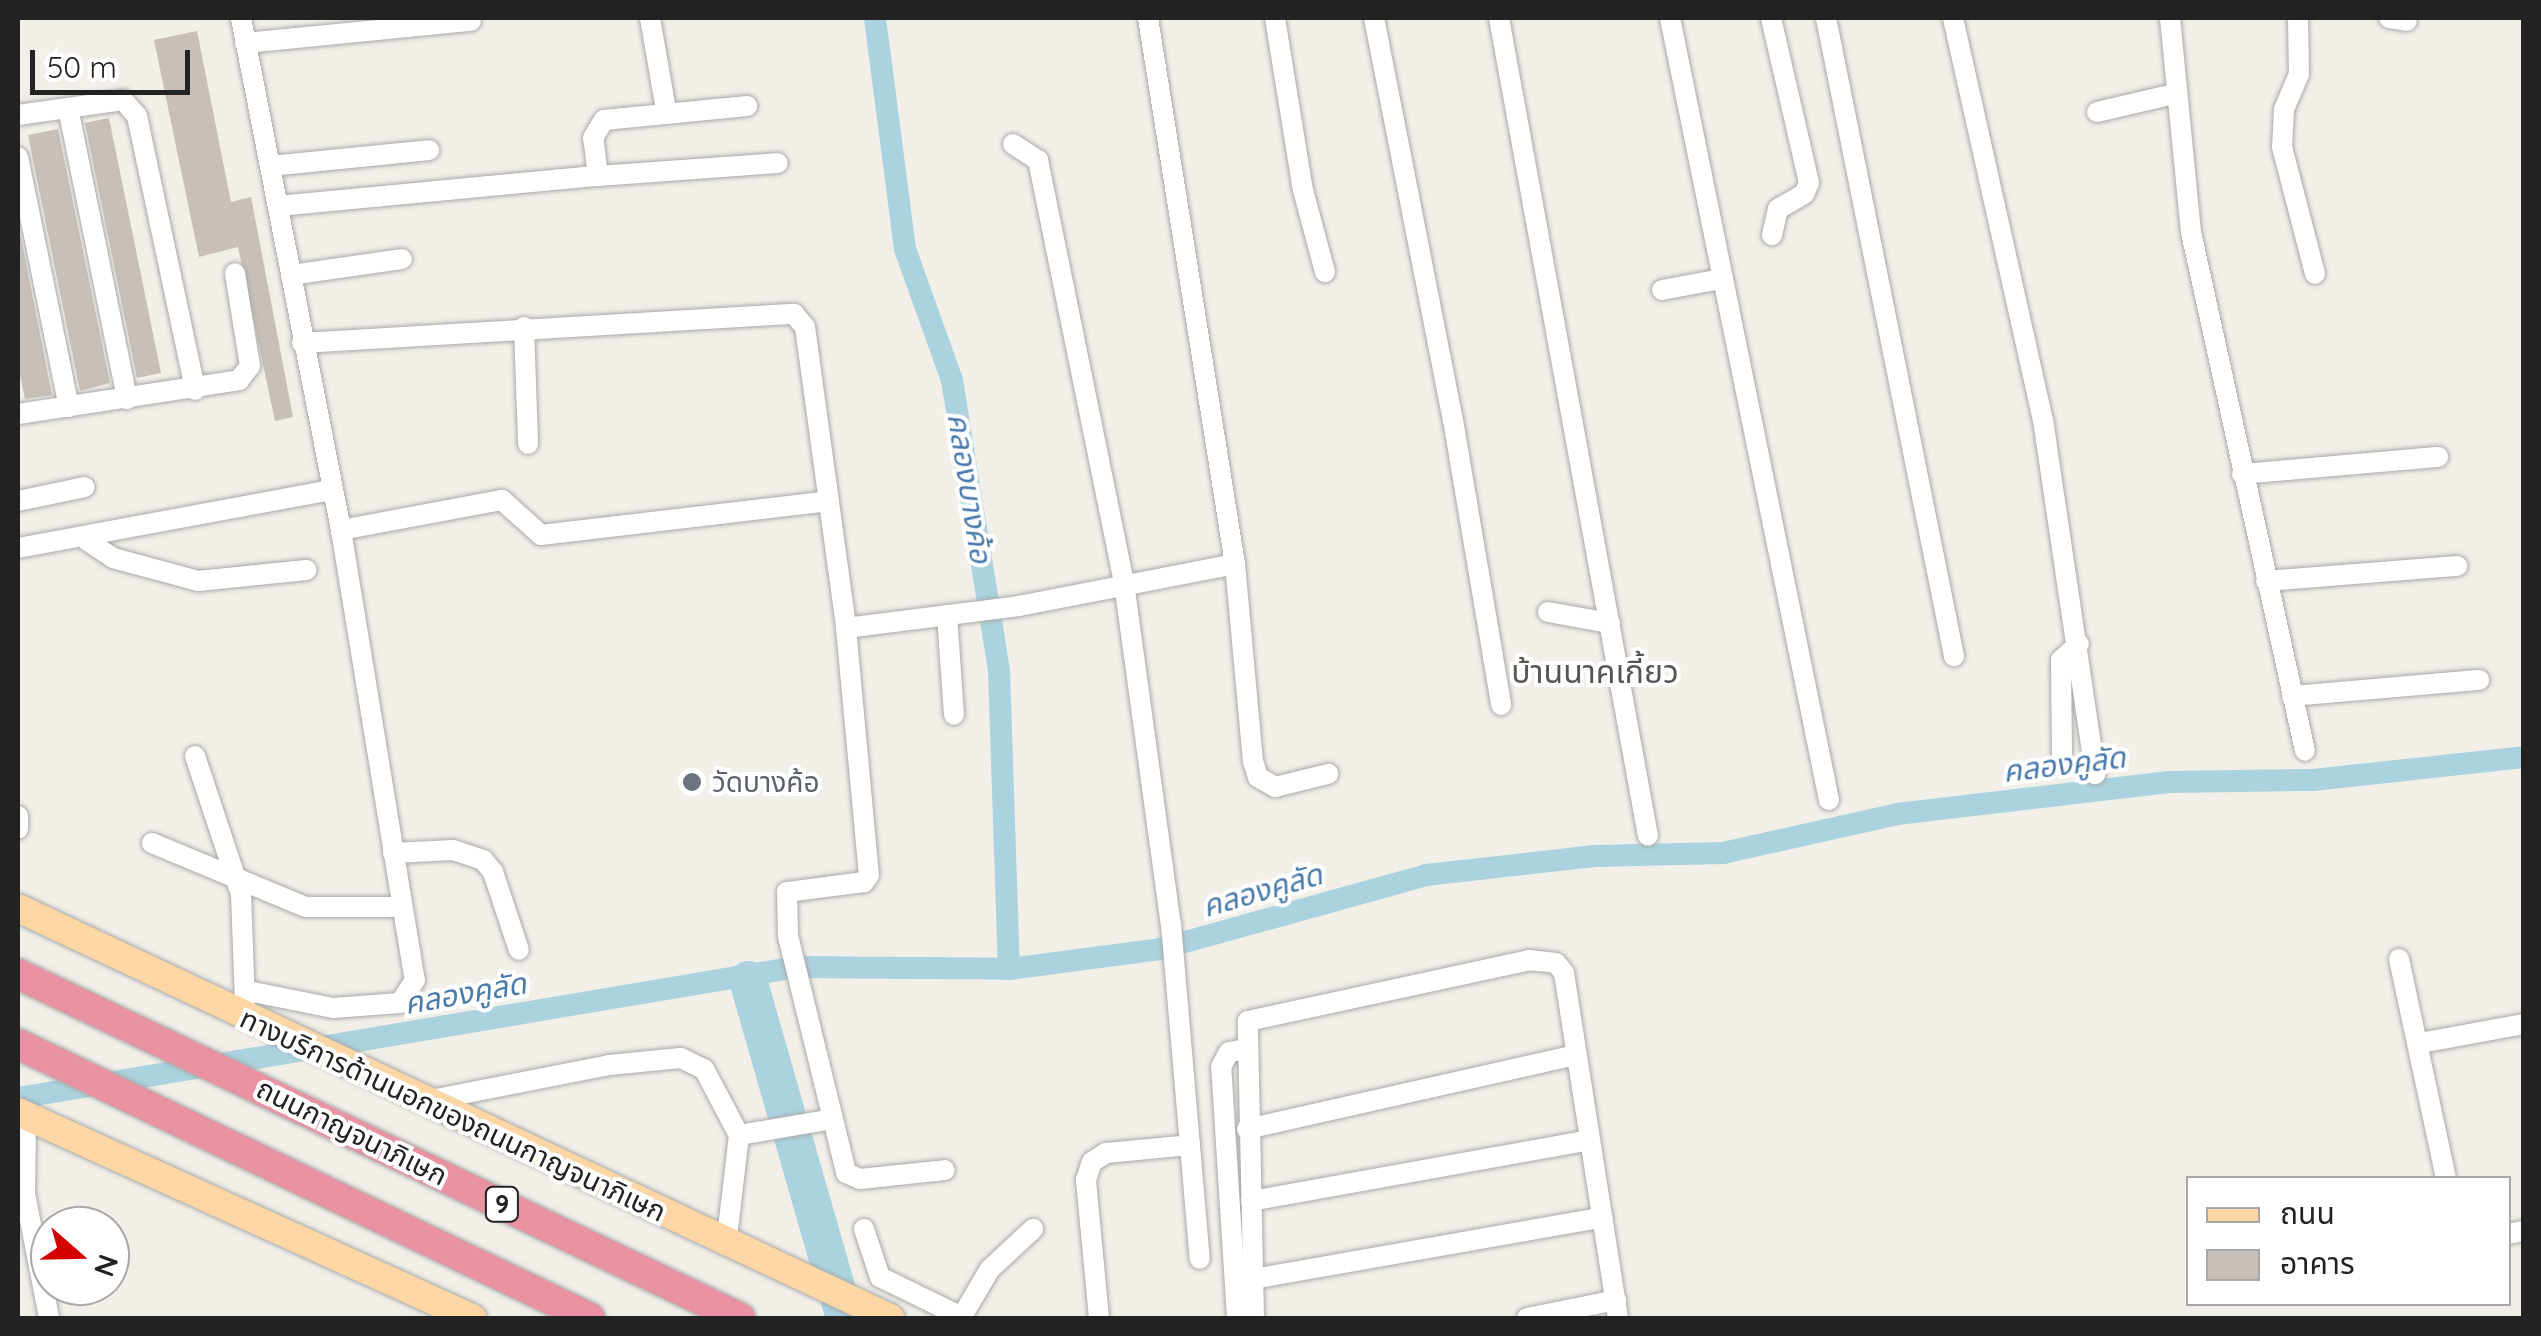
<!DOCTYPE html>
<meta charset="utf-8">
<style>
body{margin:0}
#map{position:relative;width:2541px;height:1336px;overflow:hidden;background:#f2efe9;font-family:Quicksand,"Noto Sans Thai",sans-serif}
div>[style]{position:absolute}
.canal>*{height:22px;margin:-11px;padding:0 11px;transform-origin:11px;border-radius:11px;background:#aad3df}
.river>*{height:38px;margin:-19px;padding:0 19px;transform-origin:19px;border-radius:19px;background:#aad3df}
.building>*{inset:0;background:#c7bfb8}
.roads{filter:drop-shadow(0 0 2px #a9a9a9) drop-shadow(0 0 2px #a9a9a9)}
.minor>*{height:20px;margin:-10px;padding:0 10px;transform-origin:10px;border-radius:10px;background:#fff}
.major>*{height:28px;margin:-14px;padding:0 14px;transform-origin:14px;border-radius:14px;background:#fcd6a4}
.highway>*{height:30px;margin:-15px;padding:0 15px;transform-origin:15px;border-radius:15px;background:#e892a2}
.dots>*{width:28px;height:28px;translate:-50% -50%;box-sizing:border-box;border:5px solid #fff;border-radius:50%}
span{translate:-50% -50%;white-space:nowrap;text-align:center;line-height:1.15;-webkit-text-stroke:8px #fff;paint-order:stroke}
.shield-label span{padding:2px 8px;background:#fff;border:2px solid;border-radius:8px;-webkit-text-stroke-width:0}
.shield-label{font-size:25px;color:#222;font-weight:700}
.worship-label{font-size:28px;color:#5b616d}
.left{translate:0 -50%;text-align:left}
.street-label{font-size:28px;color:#222}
.water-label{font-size:30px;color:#4a7aab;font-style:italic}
.quarter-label{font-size:32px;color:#555}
.frame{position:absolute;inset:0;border:20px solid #222;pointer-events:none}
.legend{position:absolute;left:2186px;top:1176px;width:325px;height:130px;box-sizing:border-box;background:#fff;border:2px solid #a7a7a7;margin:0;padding:12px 18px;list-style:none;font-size:30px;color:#222}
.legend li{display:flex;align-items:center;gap:20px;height:50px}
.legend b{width:50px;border:2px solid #a7a7a7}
.north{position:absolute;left:30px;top:1206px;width:100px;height:100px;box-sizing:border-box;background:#fff;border:2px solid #a7a7a7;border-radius:50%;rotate:110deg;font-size:28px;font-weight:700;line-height:40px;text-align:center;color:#222}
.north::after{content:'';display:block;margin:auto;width:35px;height:45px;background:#d40000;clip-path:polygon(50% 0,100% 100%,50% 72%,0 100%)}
.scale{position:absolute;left:30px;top:50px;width:160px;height:45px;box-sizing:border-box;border:5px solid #222;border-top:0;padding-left:12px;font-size:30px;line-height:35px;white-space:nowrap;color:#222;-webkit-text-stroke:8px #fff;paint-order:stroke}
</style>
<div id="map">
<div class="canal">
<div style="left:875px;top:18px;width:233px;rotate:82.6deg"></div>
<div style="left:905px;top:249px;width:139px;rotate:70.3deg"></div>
<div style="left:952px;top:380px;width:294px;rotate:80.8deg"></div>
<div style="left:999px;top:670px;width:299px;rotate:88.1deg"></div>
<div style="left:18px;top:1098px;width:790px;rotate:-9.55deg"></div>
<div style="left:797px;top:967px;width:212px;rotate:0.5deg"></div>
<div style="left:1009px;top:969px;width:152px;rotate:-7.5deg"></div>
<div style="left:1160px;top:949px;width:276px;rotate:-15.5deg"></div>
<div style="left:1426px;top:875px;width:170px;rotate:-6.4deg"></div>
<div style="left:1595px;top:856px;width:128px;rotate:-1.3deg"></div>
<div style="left:1723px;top:853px;width:178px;rotate:-12.6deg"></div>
<div style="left:1897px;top:814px;width:274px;rotate:-6.7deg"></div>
<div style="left:2169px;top:782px;width:144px;rotate:-0.8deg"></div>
<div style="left:2313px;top:780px;width:212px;rotate:-6.2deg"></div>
</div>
<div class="river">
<div style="left:748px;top:980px;width:352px;rotate:74deg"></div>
</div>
<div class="building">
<div style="clip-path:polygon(197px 31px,231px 202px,251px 197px,293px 417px,275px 421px,238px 247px,199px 257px,154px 40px)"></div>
<div style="clip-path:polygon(109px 118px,161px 373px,137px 378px,85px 123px)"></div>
<div style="clip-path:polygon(58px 129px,110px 383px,80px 391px,28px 135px)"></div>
<div style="clip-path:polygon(18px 223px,52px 395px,25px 399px,18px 365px)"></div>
</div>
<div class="roads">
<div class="minor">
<div style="left:241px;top:18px;width:522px;rotate:78.95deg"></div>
<div style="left:341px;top:530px;width:456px;rotate:80.7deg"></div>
<div style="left:415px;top:980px;width:27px;rotate:123deg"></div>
<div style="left:400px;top:1003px;width:67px;rotate:175.7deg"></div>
<div style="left:333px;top:1008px;width:87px;rotate:-168.7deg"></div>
<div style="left:650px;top:18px;width:93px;rotate:80.1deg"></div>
<div style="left:1148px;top:18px;width:553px;rotate:80.95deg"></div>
<div style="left:1235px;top:564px;width:198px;rotate:84.8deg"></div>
<div style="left:1253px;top:761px;width:17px;rotate:73deg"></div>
<div style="left:1258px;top:777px;width:20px;rotate:30deg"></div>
<div style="left:1275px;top:787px;width:55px;rotate:-13.8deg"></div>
<div style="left:1275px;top:18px;width:174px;rotate:80.8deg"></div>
<div style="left:1303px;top:190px;width:85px;rotate:75deg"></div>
<div style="left:1374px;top:18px;width:410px;rotate:78.9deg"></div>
<div style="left:1453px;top:420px;width:289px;rotate:80.4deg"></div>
<div style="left:1499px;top:18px;width:831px;rotate:79.68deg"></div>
<div style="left:1670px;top:18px;width:798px;rotate:78.51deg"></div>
<div style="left:1771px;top:18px;width:169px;rotate:77deg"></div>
<div style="left:1809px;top:183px;width:12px;rotate:114deg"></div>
<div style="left:1804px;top:194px;width:30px;rotate:150deg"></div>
<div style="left:1778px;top:209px;width:27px;rotate:103deg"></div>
<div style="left:1826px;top:18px;width:651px;rotate:78.66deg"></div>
<div style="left:1953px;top:18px;width:412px;rotate:77.4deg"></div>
<div style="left:2043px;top:420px;width:358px;rotate:81.6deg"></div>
<div style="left:2170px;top:18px;width:215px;rotate:84.4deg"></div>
<div style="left:2191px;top:232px;width:531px;rotate:77.61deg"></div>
<div style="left:2298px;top:18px;width:56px;rotate:89deg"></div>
<div style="left:2299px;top:74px;width:39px;rotate:113deg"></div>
<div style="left:2284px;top:110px;width:37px;rotate:93deg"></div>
<div style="left:2282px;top:147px;width:131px;rotate:75.4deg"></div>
<div style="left:2389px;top:18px;width:18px;rotate:9deg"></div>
<div style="left:245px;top:43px;width:227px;rotate:-5.6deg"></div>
<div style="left:68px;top:108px;width:297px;rotate:78.5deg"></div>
<div style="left:2097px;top:112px;width:79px;rotate:-13.2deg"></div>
<div style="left:18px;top:115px;width:106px;rotate:-8.1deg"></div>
<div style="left:123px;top:100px;width:21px;rotate:49deg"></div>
<div style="left:137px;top:116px;width:280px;rotate:78deg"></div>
<div style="left:1013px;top:144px;width:30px;rotate:33deg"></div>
<div style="left:1038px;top:160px;width:432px;rotate:78.5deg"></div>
<div style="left:1124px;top:583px;width:344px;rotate:82.2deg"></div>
<div style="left:1171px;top:924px;width:336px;rotate:85.1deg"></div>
<div style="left:18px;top:157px;width:255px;rotate:78.5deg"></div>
<div style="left:270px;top:166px;width:160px;rotate:-5.7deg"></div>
<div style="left:598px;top:176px;width:180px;rotate:-4.1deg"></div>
<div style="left:278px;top:206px;width:321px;rotate:-5.4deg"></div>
<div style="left:598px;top:176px;width:38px;rotate:-97deg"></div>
<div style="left:593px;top:138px;width:21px;rotate:-59deg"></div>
<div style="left:604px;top:120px;width:144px;rotate:-5.6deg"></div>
<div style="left:291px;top:275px;width:112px;rotate:-8.2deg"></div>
<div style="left:1662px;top:290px;width:60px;rotate:-10.6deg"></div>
<div style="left:524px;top:327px;width:117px;rotate:88deg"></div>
<div style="left:302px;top:343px;width:493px;rotate:-3.4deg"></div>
<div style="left:794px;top:314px;width:17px;rotate:50deg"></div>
<div style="left:805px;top:327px;width:304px;rotate:82.2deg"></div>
<div style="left:846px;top:628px;width:174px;rotate:-7.2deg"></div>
<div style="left:1019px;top:606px;width:220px;rotate:-11deg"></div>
<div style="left:18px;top:414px;width:224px;rotate:-8.7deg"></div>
<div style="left:239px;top:380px;width:18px;rotate:-52deg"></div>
<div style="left:250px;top:366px;width:94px;rotate:-99.2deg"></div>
<div style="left:2242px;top:474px;width:197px;rotate:-5deg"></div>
<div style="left:18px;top:501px;width:68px;rotate:-11.8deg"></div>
<div style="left:341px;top:530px;width:164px;rotate:-10.6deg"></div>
<div style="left:502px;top:500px;width:52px;rotate:41.9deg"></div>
<div style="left:541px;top:535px;width:290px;rotate:-6.7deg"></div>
<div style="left:82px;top:537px;width:37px;rotate:34deg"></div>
<div style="left:113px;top:558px;width:88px;rotate:15.1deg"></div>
<div style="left:198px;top:581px;width:109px;rotate:-5.8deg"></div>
<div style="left:18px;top:548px;width:318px;rotate:-10.5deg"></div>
<div style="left:2266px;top:581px;width:192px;rotate:-4.5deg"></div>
<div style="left:1548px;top:612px;width:63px;rotate:10.1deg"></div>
<div style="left:947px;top:615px;width:100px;rotate:86deg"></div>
<div style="left:846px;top:628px;width:248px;rotate:84.7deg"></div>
<div style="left:869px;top:875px;width:9px;rotate:126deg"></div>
<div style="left:864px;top:882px;width:78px;rotate:172.6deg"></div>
<div style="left:787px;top:892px;width:44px;rotate:88.7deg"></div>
<div style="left:788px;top:936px;width:244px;rotate:76.2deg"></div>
<div style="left:846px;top:1173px;width:15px;rotate:23deg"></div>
<div style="left:860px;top:1179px;width:85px;rotate:-6deg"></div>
<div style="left:2292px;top:696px;width:188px;rotate:-4.9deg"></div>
<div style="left:195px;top:756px;width:145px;rotate:71.6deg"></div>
<div style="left:241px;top:894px;width:107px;rotate:87.9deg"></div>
<div style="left:2062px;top:756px;width:96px;rotate:-90.6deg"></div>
<div style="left:2061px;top:660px;width:24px;rotate:-42deg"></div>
<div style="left:18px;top:816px;width:13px;rotate:90deg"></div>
<div style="left:152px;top:843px;width:167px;rotate:22.6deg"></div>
<div style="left:306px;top:907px;width:95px"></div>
<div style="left:393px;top:853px;width:60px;rotate:-2.9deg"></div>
<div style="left:453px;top:850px;width:32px;rotate:18deg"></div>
<div style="left:483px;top:860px;width:16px;rotate:50deg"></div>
<div style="left:493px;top:872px;width:82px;rotate:71.6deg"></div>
<div style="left:2399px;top:959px;width:224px;rotate:77.9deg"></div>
<div style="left:2420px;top:1043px;width:106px;rotate:-10.4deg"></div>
<div style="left:426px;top:1101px;width:187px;rotate:-11.1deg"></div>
<div style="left:609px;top:1065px;width:72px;rotate:-5.6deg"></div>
<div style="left:681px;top:1058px;width:25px;rotate:26deg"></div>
<div style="left:704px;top:1069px;width:75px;rotate:62.1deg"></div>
<div style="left:739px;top:1135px;width:111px;rotate:96.7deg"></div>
<div style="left:26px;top:1116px;width:78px;rotate:90.7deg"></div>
<div style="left:25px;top:1194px;width:126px;rotate:79deg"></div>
<div style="left:1247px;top:1129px;width:337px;rotate:-12.7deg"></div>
<div style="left:739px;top:1135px;width:95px;rotate:-9.7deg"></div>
<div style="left:1251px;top:1201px;width:344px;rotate:-10.2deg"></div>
<div style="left:864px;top:1229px;width:51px;rotate:71.6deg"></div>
<div style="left:880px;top:1277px;width:91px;rotate:26deg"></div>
<div style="left:2508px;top:1234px;width:16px;rotate:-11deg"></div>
<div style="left:1253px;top:1279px;width:355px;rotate:-10deg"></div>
<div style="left:961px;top:1318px;width:57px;rotate:-59.4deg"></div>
<div style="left:990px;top:1269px;width:59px;rotate:-42.9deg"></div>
<div style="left:1099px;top:1318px;width:139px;rotate:-95.4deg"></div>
<div style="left:1086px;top:1180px;width:19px;rotate:-72deg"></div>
<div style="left:1092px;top:1162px;width:17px;rotate:-33deg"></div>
<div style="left:1106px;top:1153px;width:84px;rotate:-5.4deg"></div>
<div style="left:1237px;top:1318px;width:252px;rotate:-93.6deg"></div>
<div style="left:1221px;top:1067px;width:17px;rotate:-62deg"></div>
<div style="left:1229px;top:1052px;width:17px;rotate:-10deg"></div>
<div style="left:1254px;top:1318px;width:297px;rotate:-91.2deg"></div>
<div style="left:1248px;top:1021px;width:288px;rotate:-12.2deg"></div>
<div style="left:1529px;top:960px;width:27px;rotate:6deg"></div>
<div style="left:1556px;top:963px;width:13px;rotate:51deg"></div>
<div style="left:1564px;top:973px;width:349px;rotate:81.1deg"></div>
<div style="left:1527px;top:1318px;width:91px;rotate:-11.4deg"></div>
</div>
<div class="major">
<div style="left:18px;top:908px;width:964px;rotate:25.18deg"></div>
<div style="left:18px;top:1112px;width:499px;rotate:24.4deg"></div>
</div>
<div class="highway">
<div style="left:18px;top:974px;width:800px;rotate:25.48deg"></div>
<div style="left:18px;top:1044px;width:634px;rotate:25.6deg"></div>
</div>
</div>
<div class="dots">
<div style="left:692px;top:782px;background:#6b7280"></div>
</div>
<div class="shield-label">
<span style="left:502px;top:1204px">9</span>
</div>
<div class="worship-label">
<span class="left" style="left:712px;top:782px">วัดบางค้อ</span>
</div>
<div class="street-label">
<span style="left:453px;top:1115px;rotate:25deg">ทางบริการด้านนอกของถนนกาญจนาภิเษก</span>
<span style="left:352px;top:1132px;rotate:26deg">ถนนกาญจนาภิเษก</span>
</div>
<div class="water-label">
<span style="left:970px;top:488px;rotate:81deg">คลองบางค้อ</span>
<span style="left:2064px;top:764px;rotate:-7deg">คลองคูลัด</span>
<span style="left:1262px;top:890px;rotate:-16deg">คลองคูลัด</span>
<span style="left:465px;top:993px;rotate:-10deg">คลองคูลัด</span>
</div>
<div class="quarter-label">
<span style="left:1595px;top:671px">บ้านนาคเกี้ยว</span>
</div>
<div class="frame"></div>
<ul class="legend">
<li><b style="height:12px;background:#fcd6a4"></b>ถนน</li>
<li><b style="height:28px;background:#c7bfb8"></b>อาคาร</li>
</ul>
<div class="north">N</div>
<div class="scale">50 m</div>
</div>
